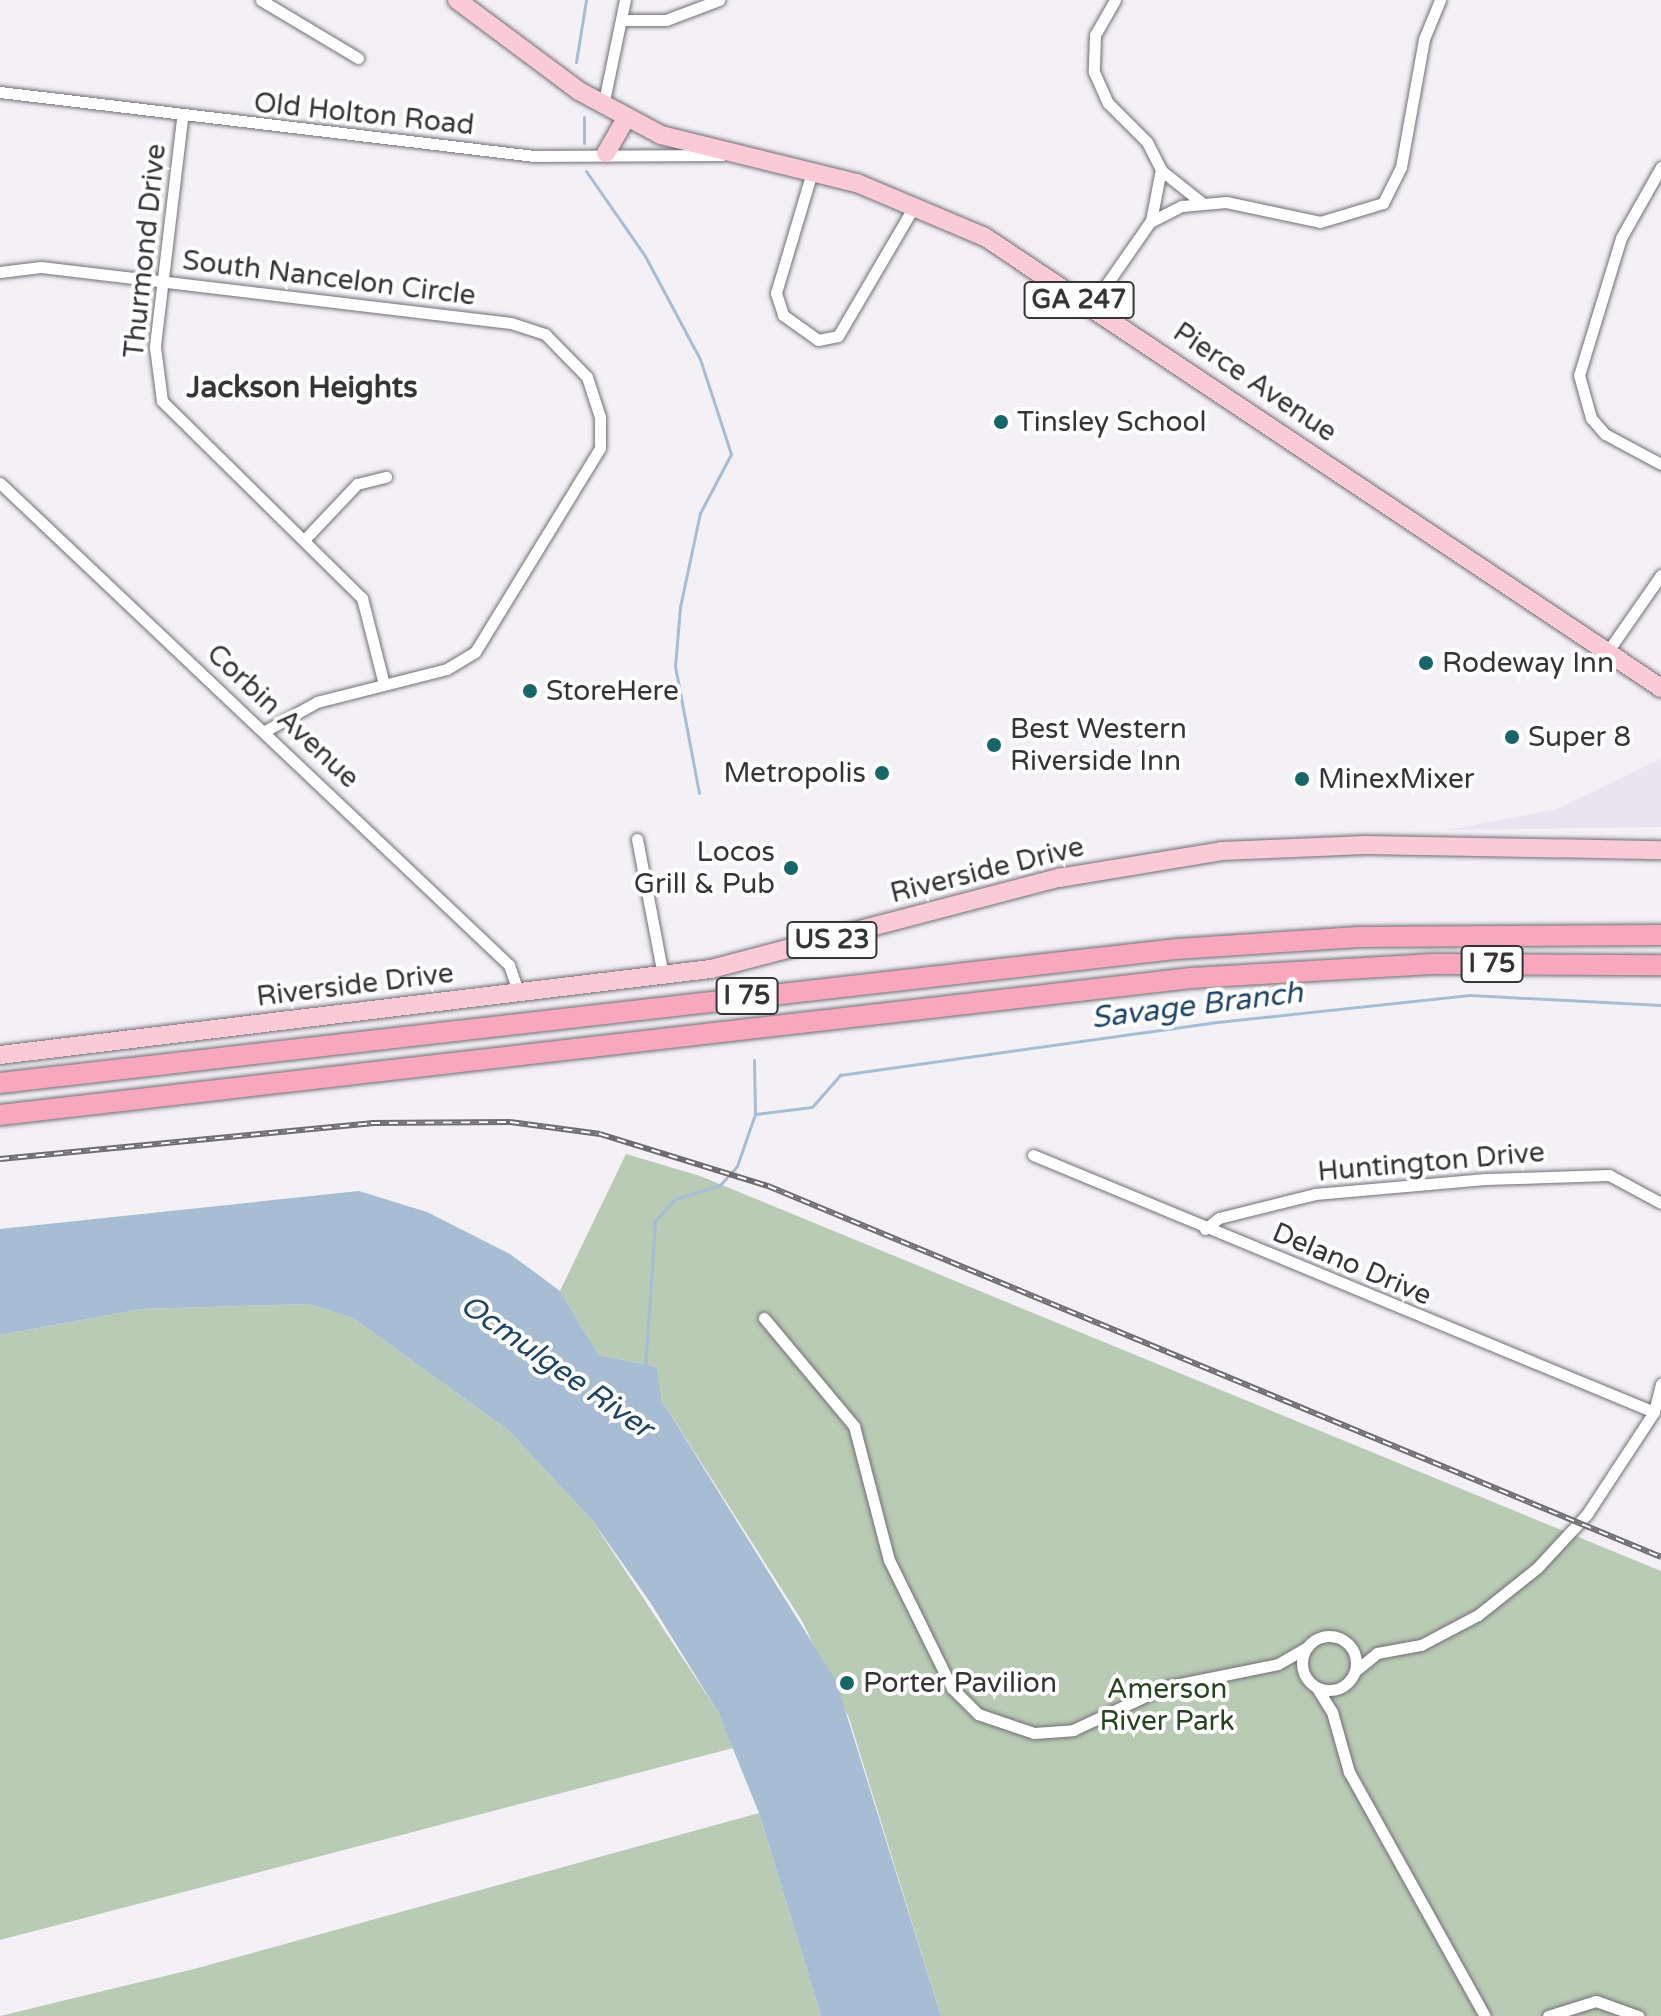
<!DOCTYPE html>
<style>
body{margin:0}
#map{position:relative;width:1661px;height:2016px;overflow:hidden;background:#f3f0f6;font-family:"Varela Round",sans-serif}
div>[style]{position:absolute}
.built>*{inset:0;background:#eae4f0}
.green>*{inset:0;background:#b9cbb4}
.water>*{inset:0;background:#a6bdd4}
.stream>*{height:3px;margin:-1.5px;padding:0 1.5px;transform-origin:1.5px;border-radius:1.5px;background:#a6bdd4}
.roads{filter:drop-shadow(0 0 2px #716f74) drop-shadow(0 0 2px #716f74)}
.street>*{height:11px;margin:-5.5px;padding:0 5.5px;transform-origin:5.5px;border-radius:5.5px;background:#fff}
.street>.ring{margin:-5.5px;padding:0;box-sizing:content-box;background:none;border:11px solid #fff;border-radius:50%}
.primary>*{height:18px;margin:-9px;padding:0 9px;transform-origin:9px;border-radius:9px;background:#facbd7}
.highway>*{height:20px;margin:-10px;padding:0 10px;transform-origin:10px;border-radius:10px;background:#f7a8bc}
.rail>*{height:6px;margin-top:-3px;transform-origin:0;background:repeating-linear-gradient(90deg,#fff 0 9px,#6e6c6f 0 18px);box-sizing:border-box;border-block:2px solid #6e6c6f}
.dots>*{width:22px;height:22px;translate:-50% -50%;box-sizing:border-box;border:4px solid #fff;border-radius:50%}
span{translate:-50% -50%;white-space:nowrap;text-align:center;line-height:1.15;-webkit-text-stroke:8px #fff;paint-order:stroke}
.shield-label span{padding:2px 6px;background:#fff;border:2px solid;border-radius:6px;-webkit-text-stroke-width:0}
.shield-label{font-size:26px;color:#353436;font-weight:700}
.street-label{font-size:28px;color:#353436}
.poi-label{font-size:28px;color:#353436}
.left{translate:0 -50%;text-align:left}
.right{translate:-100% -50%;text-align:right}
.park-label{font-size:28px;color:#27441f}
.neighbourhood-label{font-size:30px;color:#353436;font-weight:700}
.water-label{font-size:30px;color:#1f4566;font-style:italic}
</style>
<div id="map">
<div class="built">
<div style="clip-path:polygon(1661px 759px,1661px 827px,1449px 830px,1557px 809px)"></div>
</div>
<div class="green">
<div style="clip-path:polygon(626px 1154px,700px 1176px,1661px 1571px,1661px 2016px,941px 2016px,849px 1718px,802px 1621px,662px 1401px,657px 1367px,599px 1355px,560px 1291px)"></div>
<div style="clip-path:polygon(308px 1304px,353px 1318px,508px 1430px,592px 1520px,718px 1712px,733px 1748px,0 1940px,0 1335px,142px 1309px)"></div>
<div style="clip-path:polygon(759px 1813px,821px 2016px,0 2016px,194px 1969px)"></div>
</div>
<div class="water">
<div style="clip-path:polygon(359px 1191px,427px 1212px,510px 1254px,560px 1291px,599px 1355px,657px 1367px,662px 1401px,836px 1681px,941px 2016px,821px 2016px,759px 1813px,718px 1712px,650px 1602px,592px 1520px,508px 1430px,353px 1318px,308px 1304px,142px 1309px,0 1335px,0 1229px)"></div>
</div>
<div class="stream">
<div style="left:576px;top:62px;width:63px;rotate:-80.8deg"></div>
<div style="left:584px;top:117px;width:26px;rotate:90deg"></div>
<div style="left:586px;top:171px;width:103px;rotate:55.2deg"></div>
<div style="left:645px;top:256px;width:117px;rotate:61.9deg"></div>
<div style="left:700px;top:359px;width:100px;rotate:71.9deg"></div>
<div style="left:731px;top:454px;width:67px;rotate:117.7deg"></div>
<div style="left:700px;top:513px;width:96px;rotate:102deg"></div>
<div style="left:680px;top:607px;width:59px;rotate:94.8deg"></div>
<div style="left:675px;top:666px;width:129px;rotate:79.3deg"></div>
<div style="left:755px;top:1114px;width:57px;rotate:-7deg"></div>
<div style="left:812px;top:1107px;width:43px;rotate:-48.8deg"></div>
<div style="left:840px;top:1075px;width:372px;rotate:-8deg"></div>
<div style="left:1208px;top:1023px;width:263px;rotate:-6.1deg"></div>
<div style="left:1470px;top:995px;width:191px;rotate:3deg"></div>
<div style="left:645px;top:1369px;width:148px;rotate:-86.1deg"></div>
<div style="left:655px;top:1221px;width:30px;rotate:-48deg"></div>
<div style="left:675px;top:1199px;width:47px;rotate:-17.3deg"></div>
<div style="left:720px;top:1185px;width:25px;rotate:-48deg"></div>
<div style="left:737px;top:1166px;width:55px;rotate:-70.9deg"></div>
<div style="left:755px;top:1114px;width:54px;rotate:-91.1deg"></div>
</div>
<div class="roads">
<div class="street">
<div style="left:261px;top:0;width:113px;rotate:30.9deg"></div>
<div style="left:1115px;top:0;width:40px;rotate:119.7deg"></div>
<div style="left:1095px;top:35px;width:37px;rotate:92deg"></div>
<div style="left:1094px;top:72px;width:34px;rotate:66deg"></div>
<div style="left:1108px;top:103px;width:55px;rotate:45deg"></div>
<div style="left:1147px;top:142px;width:30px;rotate:63deg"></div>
<div style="left:1161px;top:169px;width:53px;rotate:100.9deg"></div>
<div style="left:624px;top:20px;width:42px"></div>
<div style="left:666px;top:20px;width:57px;rotate:-20.7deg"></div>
<div style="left:0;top:92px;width:538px;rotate:6.83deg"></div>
<div style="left:534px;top:156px;width:188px;rotate:-0.3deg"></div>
<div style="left:603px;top:106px;width:108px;rotate:-78.3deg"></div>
<div style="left:182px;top:119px;width:230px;rotate:96.8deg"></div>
<div style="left:155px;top:347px;width:54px;rotate:82.6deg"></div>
<div style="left:162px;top:401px;width:281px;rotate:44.6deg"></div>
<div style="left:362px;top:598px;width:89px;rotate:75.7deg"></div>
<div style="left:1661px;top:167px;width:81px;rotate:119.4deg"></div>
<div style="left:1621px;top:238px;width:143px;rotate:107deg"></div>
<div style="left:1579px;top:375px;width:45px;rotate:74.4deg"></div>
<div style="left:1591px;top:418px;width:21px;rotate:49deg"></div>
<div style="left:1605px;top:434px;width:64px;rotate:28.2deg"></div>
<div style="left:1162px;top:171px;width:50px;rotate:38.5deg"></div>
<div style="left:812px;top:172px;width:126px;rotate:106.6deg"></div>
<div style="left:776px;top:293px;width:23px;rotate:72deg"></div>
<div style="left:783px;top:315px;width:43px;rotate:35.5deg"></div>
<div style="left:818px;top:340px;width:20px;rotate:-11deg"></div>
<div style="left:838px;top:336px;width:152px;rotate:-59.6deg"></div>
<div style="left:0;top:272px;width:41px;rotate:-7deg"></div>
<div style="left:41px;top:267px;width:473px;rotate:6.8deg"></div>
<div style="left:511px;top:323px;width:36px;rotate:18deg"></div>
<div style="left:545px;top:334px;width:60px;rotate:45.7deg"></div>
<div style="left:587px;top:377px;width:42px;rotate:72deg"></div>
<div style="left:600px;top:417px;width:31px;rotate:90deg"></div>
<div style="left:600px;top:448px;width:239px;rotate:121.5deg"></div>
<div style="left:475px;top:652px;width:33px;rotate:149deg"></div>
<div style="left:447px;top:669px;width:134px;rotate:165.8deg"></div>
<div style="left:317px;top:702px;width:60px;rotate:150.9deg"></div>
<div style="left:1090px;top:308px;width:105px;rotate:-55.1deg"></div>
<div style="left:1150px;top:222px;width:36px;rotate:-27deg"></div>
<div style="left:1182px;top:206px;width:44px;rotate:-5.2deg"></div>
<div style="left:1226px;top:202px;width:96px;rotate:12deg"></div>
<div style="left:1320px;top:222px;width:66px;rotate:-16.8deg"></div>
<div style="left:1383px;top:203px;width:40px;rotate:-63.4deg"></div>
<div style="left:1401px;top:167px;width:130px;rotate:-79.8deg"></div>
<div style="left:1424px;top:39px;width:42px;rotate:-67.7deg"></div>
<div style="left:0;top:483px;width:701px;rotate:43.44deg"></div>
<div style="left:509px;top:965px;width:31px;rotate:71deg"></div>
<div style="left:305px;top:539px;width:76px;rotate:-46.6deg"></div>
<div style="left:357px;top:484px;width:30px;rotate:-14deg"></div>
<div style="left:1608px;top:651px;width:93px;rotate:-55.1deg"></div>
<div style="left:637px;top:839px;width:138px;rotate:79.2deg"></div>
<div style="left:1033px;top:1155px;width:672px;rotate:22.48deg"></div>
<div style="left:1205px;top:1229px;width:18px;rotate:-38deg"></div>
<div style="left:1219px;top:1218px;width:99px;rotate:-14deg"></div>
<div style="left:1315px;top:1194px;width:171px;rotate:-5deg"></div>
<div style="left:1485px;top:1179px;width:124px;rotate:-1.8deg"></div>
<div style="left:1609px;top:1175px;width:59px;rotate:28.3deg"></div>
<div style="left:764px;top:1318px;width:141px;rotate:50.2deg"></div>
<div style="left:854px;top:1426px;width:138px;rotate:75.4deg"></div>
<div style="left:889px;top:1560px;width:143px;rotate:63.8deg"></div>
<div style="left:952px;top:1688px;width:37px;rotate:45deg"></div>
<div style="left:978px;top:1714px;width:59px;rotate:18.7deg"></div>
<div style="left:1034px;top:1733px;width:39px;rotate:-4deg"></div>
<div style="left:1073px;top:1730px;width:102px;rotate:-25.1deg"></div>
<div style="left:1165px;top:1687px;width:115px;rotate:-11.5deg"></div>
<div style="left:1278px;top:1664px;width:34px;rotate:-30deg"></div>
<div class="ring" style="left:1302px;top:1636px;width:43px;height:43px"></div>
<div style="left:1355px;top:1671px;width:28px;rotate:-39deg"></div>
<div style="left:1377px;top:1653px;width:45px;rotate:-10.3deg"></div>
<div style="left:1421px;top:1645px;width:64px;rotate:-27.8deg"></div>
<div style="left:1478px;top:1615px;width:75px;rotate:-38.5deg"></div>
<div style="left:1537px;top:1568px;width:74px;rotate:-47.2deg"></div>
<div style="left:1587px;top:1514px;width:122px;rotate:-56.7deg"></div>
<div style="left:1654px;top:1412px;width:29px;rotate:-76deg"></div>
<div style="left:1317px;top:1688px;width:28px;rotate:58deg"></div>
<div style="left:1332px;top:1712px;width:62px;rotate:74.2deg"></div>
<div style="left:1349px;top:1772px;width:279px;rotate:60.9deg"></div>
<div style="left:1548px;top:2016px;width:50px;rotate:-17.4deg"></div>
<div style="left:1596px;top:2001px;width:45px;rotate:19.7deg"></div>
</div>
<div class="primary">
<div style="left:457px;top:0;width:152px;rotate:36.7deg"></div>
<div style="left:579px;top:91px;width:93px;rotate:28.2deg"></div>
<div style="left:661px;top:135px;width:202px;rotate:13.8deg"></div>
<div style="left:857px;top:183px;width:139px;rotate:22.9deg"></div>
<div style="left:985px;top:237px;width:813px;rotate:33.71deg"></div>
<div style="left:606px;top:153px;width:39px;rotate:-60deg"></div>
<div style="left:0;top:1055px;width:716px;rotate:-6.9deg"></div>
<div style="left:711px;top:969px;width:360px;rotate:-14.7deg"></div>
<div style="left:1059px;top:878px;width:165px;rotate:-9.4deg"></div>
<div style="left:1222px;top:851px;width:144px;rotate:-2.4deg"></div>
<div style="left:1366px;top:845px;width:295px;rotate:1deg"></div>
</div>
<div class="highway">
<div style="left:0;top:1083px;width:1185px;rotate:-6.5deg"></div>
<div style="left:1177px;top:949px;width:182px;rotate:-3.8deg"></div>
<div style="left:1359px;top:937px;width:302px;rotate:-0.4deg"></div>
<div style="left:0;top:1115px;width:1199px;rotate:-6.56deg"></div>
<div style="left:1191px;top:978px;width:246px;rotate:-3.3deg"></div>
<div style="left:1437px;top:964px;width:224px;rotate:0.3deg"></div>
</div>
</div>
<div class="rail">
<div style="left:0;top:1159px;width:373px;rotate:-5.5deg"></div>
<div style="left:371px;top:1123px;width:139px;rotate:-0.4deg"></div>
<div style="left:510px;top:1122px;width:91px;rotate:7.6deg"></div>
<div style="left:600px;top:1134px;width:176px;rotate:17.2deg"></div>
<div style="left:768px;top:1186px;width:967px;rotate:22.56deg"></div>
</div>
<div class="dots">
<div style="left:1001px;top:422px;background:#186667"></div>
<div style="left:1426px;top:663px;background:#186667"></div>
<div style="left:530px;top:691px;background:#186667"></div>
<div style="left:1512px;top:737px;background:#186667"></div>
<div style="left:994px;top:745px;background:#186667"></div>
<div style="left:882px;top:773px;background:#186667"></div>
<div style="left:1302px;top:779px;background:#186667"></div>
<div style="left:791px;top:868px;background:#186667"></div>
<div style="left:847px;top:1683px;background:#186667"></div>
</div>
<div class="shield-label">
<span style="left:1079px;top:300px">GA 247</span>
<span style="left:832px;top:940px">US 23</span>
<span style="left:1492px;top:964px">I 75</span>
<span style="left:747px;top:996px">I 75</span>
</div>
<div class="street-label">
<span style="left:364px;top:114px;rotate:6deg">Old Holton Road</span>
<span style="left:145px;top:251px;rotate:-84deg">Thurmond Drive</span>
<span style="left:329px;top:278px;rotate:7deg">South Nancelon Circle</span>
<span style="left:1255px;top:382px;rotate:34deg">Pierce Avenue</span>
<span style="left:283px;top:716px;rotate:43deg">Corbin Avenue</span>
<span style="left:987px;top:870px;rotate:-14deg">Riverside Drive</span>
<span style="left:355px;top:985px;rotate:-7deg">Riverside Drive</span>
<span style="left:1431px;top:1162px;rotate:-5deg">Huntington Drive</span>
<span style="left:1352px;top:1264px;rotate:23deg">Delano Drive</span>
</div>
<div class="poi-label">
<span class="left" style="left:1017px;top:422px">Tinsley School</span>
<span class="left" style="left:1442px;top:663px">Rodeway Inn</span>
<span class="left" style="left:546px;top:691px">StoreHere</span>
<span class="left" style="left:1010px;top:745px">Best Western<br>Riverside Inn</span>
<span class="left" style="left:1528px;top:737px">Super 8</span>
<span class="right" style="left:866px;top:773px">Metropolis</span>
<span class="left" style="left:1318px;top:779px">MinexMixer</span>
<span class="right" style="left:775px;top:868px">Locos<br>Grill &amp; Pub</span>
<span class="left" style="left:863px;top:1683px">Porter Pavilion</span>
</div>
<div class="park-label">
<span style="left:1167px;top:1705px">Amerson<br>River Park</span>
</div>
<div class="neighbourhood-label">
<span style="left:302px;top:388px">Jackson Heights</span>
</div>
<div class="water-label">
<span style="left:1197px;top:1006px;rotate:-7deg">Savage Branch</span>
<span style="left:556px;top:1367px;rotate:35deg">Ocmulgee River</span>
</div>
</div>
